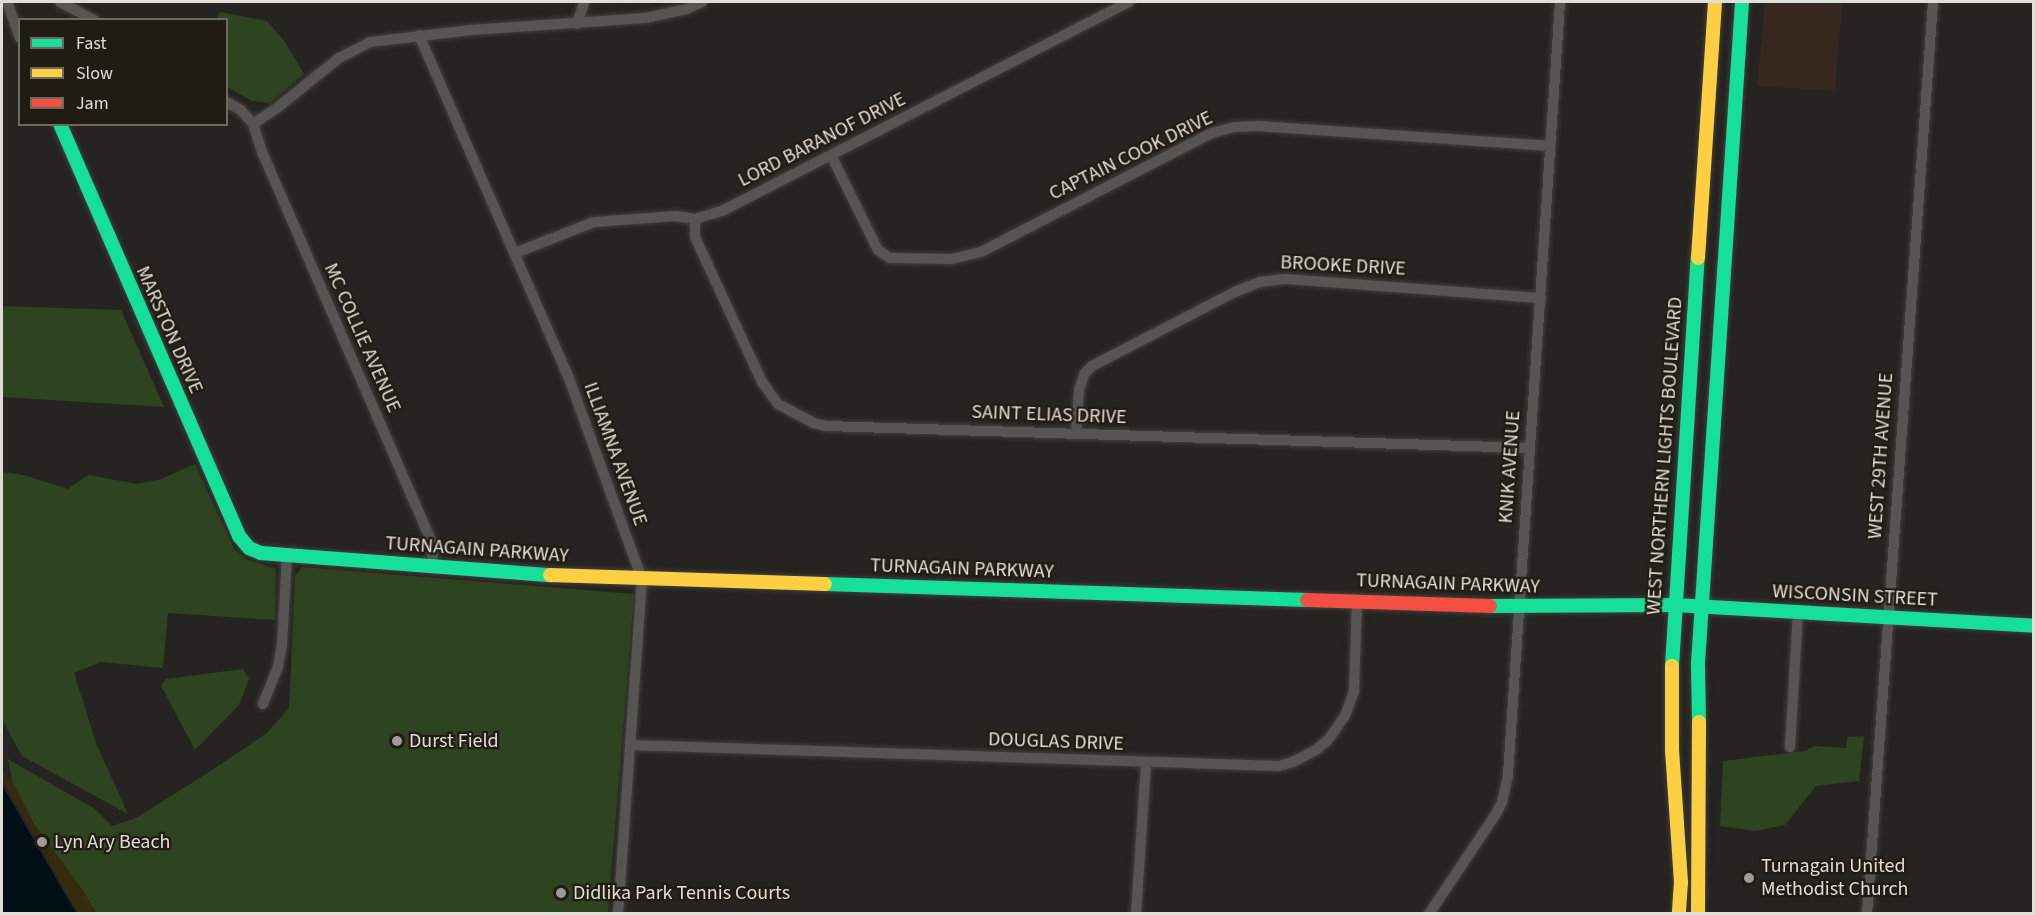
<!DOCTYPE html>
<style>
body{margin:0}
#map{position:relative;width:2035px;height:915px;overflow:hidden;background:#262420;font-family:"Source Sans 3",sans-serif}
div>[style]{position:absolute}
.commercial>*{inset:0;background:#36281e}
.green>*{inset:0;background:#2e4320}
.sand>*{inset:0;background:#332c0f}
.water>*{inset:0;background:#030f16}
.roads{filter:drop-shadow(0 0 2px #413f3b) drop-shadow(0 0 2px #413f3b)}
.street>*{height:10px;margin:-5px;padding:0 5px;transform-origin:5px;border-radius:5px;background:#575552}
.fast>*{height:14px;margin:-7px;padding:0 7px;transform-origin:7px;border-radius:7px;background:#16e098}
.slow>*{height:14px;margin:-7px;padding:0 7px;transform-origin:7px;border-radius:7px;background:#ffcf43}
.jam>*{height:14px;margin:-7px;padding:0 7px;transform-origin:7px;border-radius:7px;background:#f24e42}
.dots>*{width:16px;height:16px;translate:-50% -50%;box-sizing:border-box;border:3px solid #201c13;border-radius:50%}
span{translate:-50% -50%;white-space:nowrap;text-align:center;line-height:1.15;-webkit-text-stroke:4.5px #201c13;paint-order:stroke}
.street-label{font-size:20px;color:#e0ddd7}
.poi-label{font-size:20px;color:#e0ddd7}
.left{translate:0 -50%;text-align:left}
.frame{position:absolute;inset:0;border:3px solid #e0ddd7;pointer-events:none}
.legend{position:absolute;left:18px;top:18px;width:210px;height:108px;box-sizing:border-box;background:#201c13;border:2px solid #6d6961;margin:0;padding:8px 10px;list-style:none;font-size:18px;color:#e0ddd7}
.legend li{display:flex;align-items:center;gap:12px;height:30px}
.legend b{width:30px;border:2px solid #6d6961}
</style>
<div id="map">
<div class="commercial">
<div style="clip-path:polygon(1765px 2px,1842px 2px,1835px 91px,1757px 86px)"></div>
</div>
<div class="green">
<div style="clip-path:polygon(220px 12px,267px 21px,285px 42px,304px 74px,270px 103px,252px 101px,227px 87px,226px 20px,216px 19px)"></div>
<div style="clip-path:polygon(2px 306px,121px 310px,164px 407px,2px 397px)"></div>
<div style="clip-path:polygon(195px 464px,234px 549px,246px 559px,276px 569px,275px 620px,168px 613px,163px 668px,101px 662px,74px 673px,96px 743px,128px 814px,22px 756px,2px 720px,2px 472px,24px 475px,68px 489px,88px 475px,138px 484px,161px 479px)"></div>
<div style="clip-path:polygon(302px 567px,634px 594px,608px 913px,96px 913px,82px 889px,35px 826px,12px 781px,8px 759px,95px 809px,112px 826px,136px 818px,209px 772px,267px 733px,289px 708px,295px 576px)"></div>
<div style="clip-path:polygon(243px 669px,249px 679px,239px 705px,195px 750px,161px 686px,166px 679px)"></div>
<div style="clip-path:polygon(1864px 736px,1859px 781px,1816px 786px,1785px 825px,1755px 831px,1720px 826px,1723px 761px,1805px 751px,1815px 746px,1846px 748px,1847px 737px)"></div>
</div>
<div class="sand">
<div style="clip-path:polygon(2px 772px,12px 781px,35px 826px,82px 889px,96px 913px,78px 913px,2px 780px)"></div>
</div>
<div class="water">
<div style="clip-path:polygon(2px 785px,76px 913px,2px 913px)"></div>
</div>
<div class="roads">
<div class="street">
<div style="left:7px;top:2px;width:38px;rotate:70deg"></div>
<div style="left:60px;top:2px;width:38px;rotate:28deg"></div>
<div style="left:577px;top:24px;width:23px;rotate:-72deg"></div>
<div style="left:419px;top:35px;width:369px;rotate:66.4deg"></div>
<div style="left:567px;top:373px;width:219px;rotate:70deg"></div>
<div style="left:642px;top:579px;width:336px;rotate:94.1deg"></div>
<div style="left:226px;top:102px;width:17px;rotate:28deg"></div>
<div style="left:241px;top:110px;width:18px;rotate:49deg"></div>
<div style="left:253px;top:124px;width:32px;rotate:72deg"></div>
<div style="left:263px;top:154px;width:423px;rotate:66.5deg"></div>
<div style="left:432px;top:542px;width:24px;rotate:88deg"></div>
<div style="left:253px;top:124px;width:29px;rotate:-34deg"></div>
<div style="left:277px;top:108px;width:80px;rotate:-38.9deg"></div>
<div style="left:339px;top:58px;width:35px;rotate:-27deg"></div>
<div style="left:370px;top:42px;width:102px;rotate:-6.8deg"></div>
<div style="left:471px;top:30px;width:175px;rotate:-3.9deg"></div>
<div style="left:646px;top:18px;width:42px;rotate:-12.4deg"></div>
<div style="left:687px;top:9px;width:17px;rotate:-25deg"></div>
<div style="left:832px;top:157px;width:104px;rotate:63.7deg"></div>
<div style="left:878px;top:250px;width:14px;rotate:34deg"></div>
<div style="left:890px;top:258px;width:62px;rotate:0.9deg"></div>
<div style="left:952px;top:259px;width:30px;rotate:-14deg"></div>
<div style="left:981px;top:252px;width:260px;rotate:-27.3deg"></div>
<div style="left:1212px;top:133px;width:23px;rotate:-15deg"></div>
<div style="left:1234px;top:127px;width:25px;rotate:-2deg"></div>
<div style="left:1259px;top:126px;width:292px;rotate:3.9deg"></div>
<div style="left:695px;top:219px;width:18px;rotate:90deg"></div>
<div style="left:695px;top:237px;width:160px;rotate:65.2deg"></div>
<div style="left:762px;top:382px;width:27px;rotate:54deg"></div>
<div style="left:778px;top:404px;width:40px;rotate:28deg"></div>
<div style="left:813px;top:423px;width:13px;rotate:13deg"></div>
<div style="left:826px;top:426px;width:703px;rotate:1.79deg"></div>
<div style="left:515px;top:253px;width:85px;rotate:-21.4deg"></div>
<div style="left:594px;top:222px;width:82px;rotate:-4.2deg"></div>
<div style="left:676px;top:216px;width:19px;rotate:9deg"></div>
<div style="left:695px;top:219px;width:28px;rotate:-17deg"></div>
<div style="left:722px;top:211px;width:458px;rotate:-27.2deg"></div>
<div style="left:1076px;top:434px;width:44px;rotate:-86.1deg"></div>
<div style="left:1079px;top:390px;width:18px;rotate:-71deg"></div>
<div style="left:1085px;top:373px;width:10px;rotate:-45deg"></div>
<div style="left:1092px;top:366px;width:161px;rotate:-27.4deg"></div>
<div style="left:1235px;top:292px;width:27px;rotate:-22deg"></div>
<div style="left:1260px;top:282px;width:26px;rotate:-7deg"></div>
<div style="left:1286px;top:279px;width:256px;rotate:4.3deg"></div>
<div style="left:263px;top:704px;width:40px;rotate:-68deg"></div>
<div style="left:278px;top:667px;width:22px;rotate:-80deg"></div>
<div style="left:282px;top:645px;width:89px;rotate:-86.8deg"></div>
<div style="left:630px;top:745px;width:649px;rotate:1.85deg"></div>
<div style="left:1279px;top:766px;width:15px;rotate:-16deg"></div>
<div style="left:1293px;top:762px;width:27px;rotate:-28deg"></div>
<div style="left:1317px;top:749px;width:14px;rotate:-39deg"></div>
<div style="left:1328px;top:740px;width:29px;rotate:-55deg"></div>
<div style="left:1345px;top:716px;width:27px;rotate:-70deg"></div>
<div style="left:1354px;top:691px;width:90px;rotate:-88.1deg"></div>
<div style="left:1790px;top:747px;width:135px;rotate:-86.6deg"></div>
<div style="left:1136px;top:914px;width:151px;rotate:-86.2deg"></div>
<div style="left:1429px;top:914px;width:120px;rotate:-56.2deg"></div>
<div style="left:1496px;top:814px;width:13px;rotate:-63deg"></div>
<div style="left:1502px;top:802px;width:28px;rotate:-77deg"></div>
<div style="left:1508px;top:775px;width:775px;rotate:-86.15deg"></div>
<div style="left:1867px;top:914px;width:914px;rotate:-85.86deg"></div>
</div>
<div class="fast">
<div style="left:60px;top:124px;width:449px;rotate:66.5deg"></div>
<div style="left:239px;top:536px;width:16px;rotate:50deg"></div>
<div style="left:249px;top:548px;width:13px;rotate:23deg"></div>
<div style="left:261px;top:553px;width:290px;rotate:4.4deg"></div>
<div style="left:825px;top:584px;width:482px;rotate:1.9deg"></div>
<div style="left:1490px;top:606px;width:185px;rotate:-0.3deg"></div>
<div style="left:1675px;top:605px;width:360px;rotate:3.3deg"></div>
<div style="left:1672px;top:666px;width:409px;rotate:-86.4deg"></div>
<div style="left:1699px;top:722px;width:59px;rotate:-91deg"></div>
<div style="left:1698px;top:663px;width:662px;rotate:-86.19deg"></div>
</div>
<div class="slow">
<div style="left:1698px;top:258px;width:257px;rotate:-86.2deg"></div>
<div style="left:550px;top:575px;width:275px;rotate:1.9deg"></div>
<div style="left:1672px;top:666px;width:84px;rotate:90deg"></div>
<div style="left:1672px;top:750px;width:132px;rotate:86.1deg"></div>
<div style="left:1681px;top:882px;width:32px;rotate:94deg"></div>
<div style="left:1698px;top:914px;width:192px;rotate:-89.7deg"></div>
</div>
<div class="jam">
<div style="left:1307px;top:600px;width:183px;rotate:1.9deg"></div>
</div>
</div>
<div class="dots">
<div style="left:397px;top:741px;background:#9f9c97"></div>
<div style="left:42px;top:842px;background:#9f9c97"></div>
<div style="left:1749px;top:878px;background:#9f9c97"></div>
<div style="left:561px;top:893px;background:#9f9c97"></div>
</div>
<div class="street-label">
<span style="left:822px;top:140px;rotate:-27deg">LORD BARANOF DRIVE</span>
<span style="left:1131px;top:156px;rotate:-26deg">CAPTAIN COOK DRIVE</span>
<span style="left:1343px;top:266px;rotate:3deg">BROOKE DRIVE</span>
<span style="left:169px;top:330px;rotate:66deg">MARSTON DRIVE</span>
<span style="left:362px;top:338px;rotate:66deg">MC COLLIE AVENUE</span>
<span style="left:1049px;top:415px;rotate:2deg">SAINT ELIAS DRIVE</span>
<span style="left:615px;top:454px;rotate:70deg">ILLIAMNA AVENUE</span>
<span style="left:1665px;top:456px;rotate:-86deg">WEST NORTHERN LIGHTS BOULEVARD</span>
<span style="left:1881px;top:456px;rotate:-86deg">WEST 29TH AVENUE</span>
<span style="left:1510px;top:467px;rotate:-86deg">KNIK AVENUE</span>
<span style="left:477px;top:550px;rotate:4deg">TURNAGAIN PARKWAY</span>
<span style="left:962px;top:569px;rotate:2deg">TURNAGAIN PARKWAY</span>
<span style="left:1448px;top:584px;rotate:2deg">TURNAGAIN PARKWAY</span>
<span style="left:1855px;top:596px;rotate:3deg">WISCONSIN STREET</span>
<span style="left:1056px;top:742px;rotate:2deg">DOUGLAS DRIVE</span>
</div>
<div class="poi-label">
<span class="left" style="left:409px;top:741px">Durst Field</span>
<span class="left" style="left:54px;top:842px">Lyn Ary Beach</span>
<span class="left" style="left:1761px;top:878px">Turnagain United<br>Methodist Church</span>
<span class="left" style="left:573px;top:893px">Didlika Park Tennis Courts</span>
</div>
<div class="frame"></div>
<ul class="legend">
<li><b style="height:8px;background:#16e098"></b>Fast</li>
<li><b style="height:8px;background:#ffcf43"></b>Slow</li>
<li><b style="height:8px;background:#f24e42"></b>Jam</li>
</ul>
</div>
